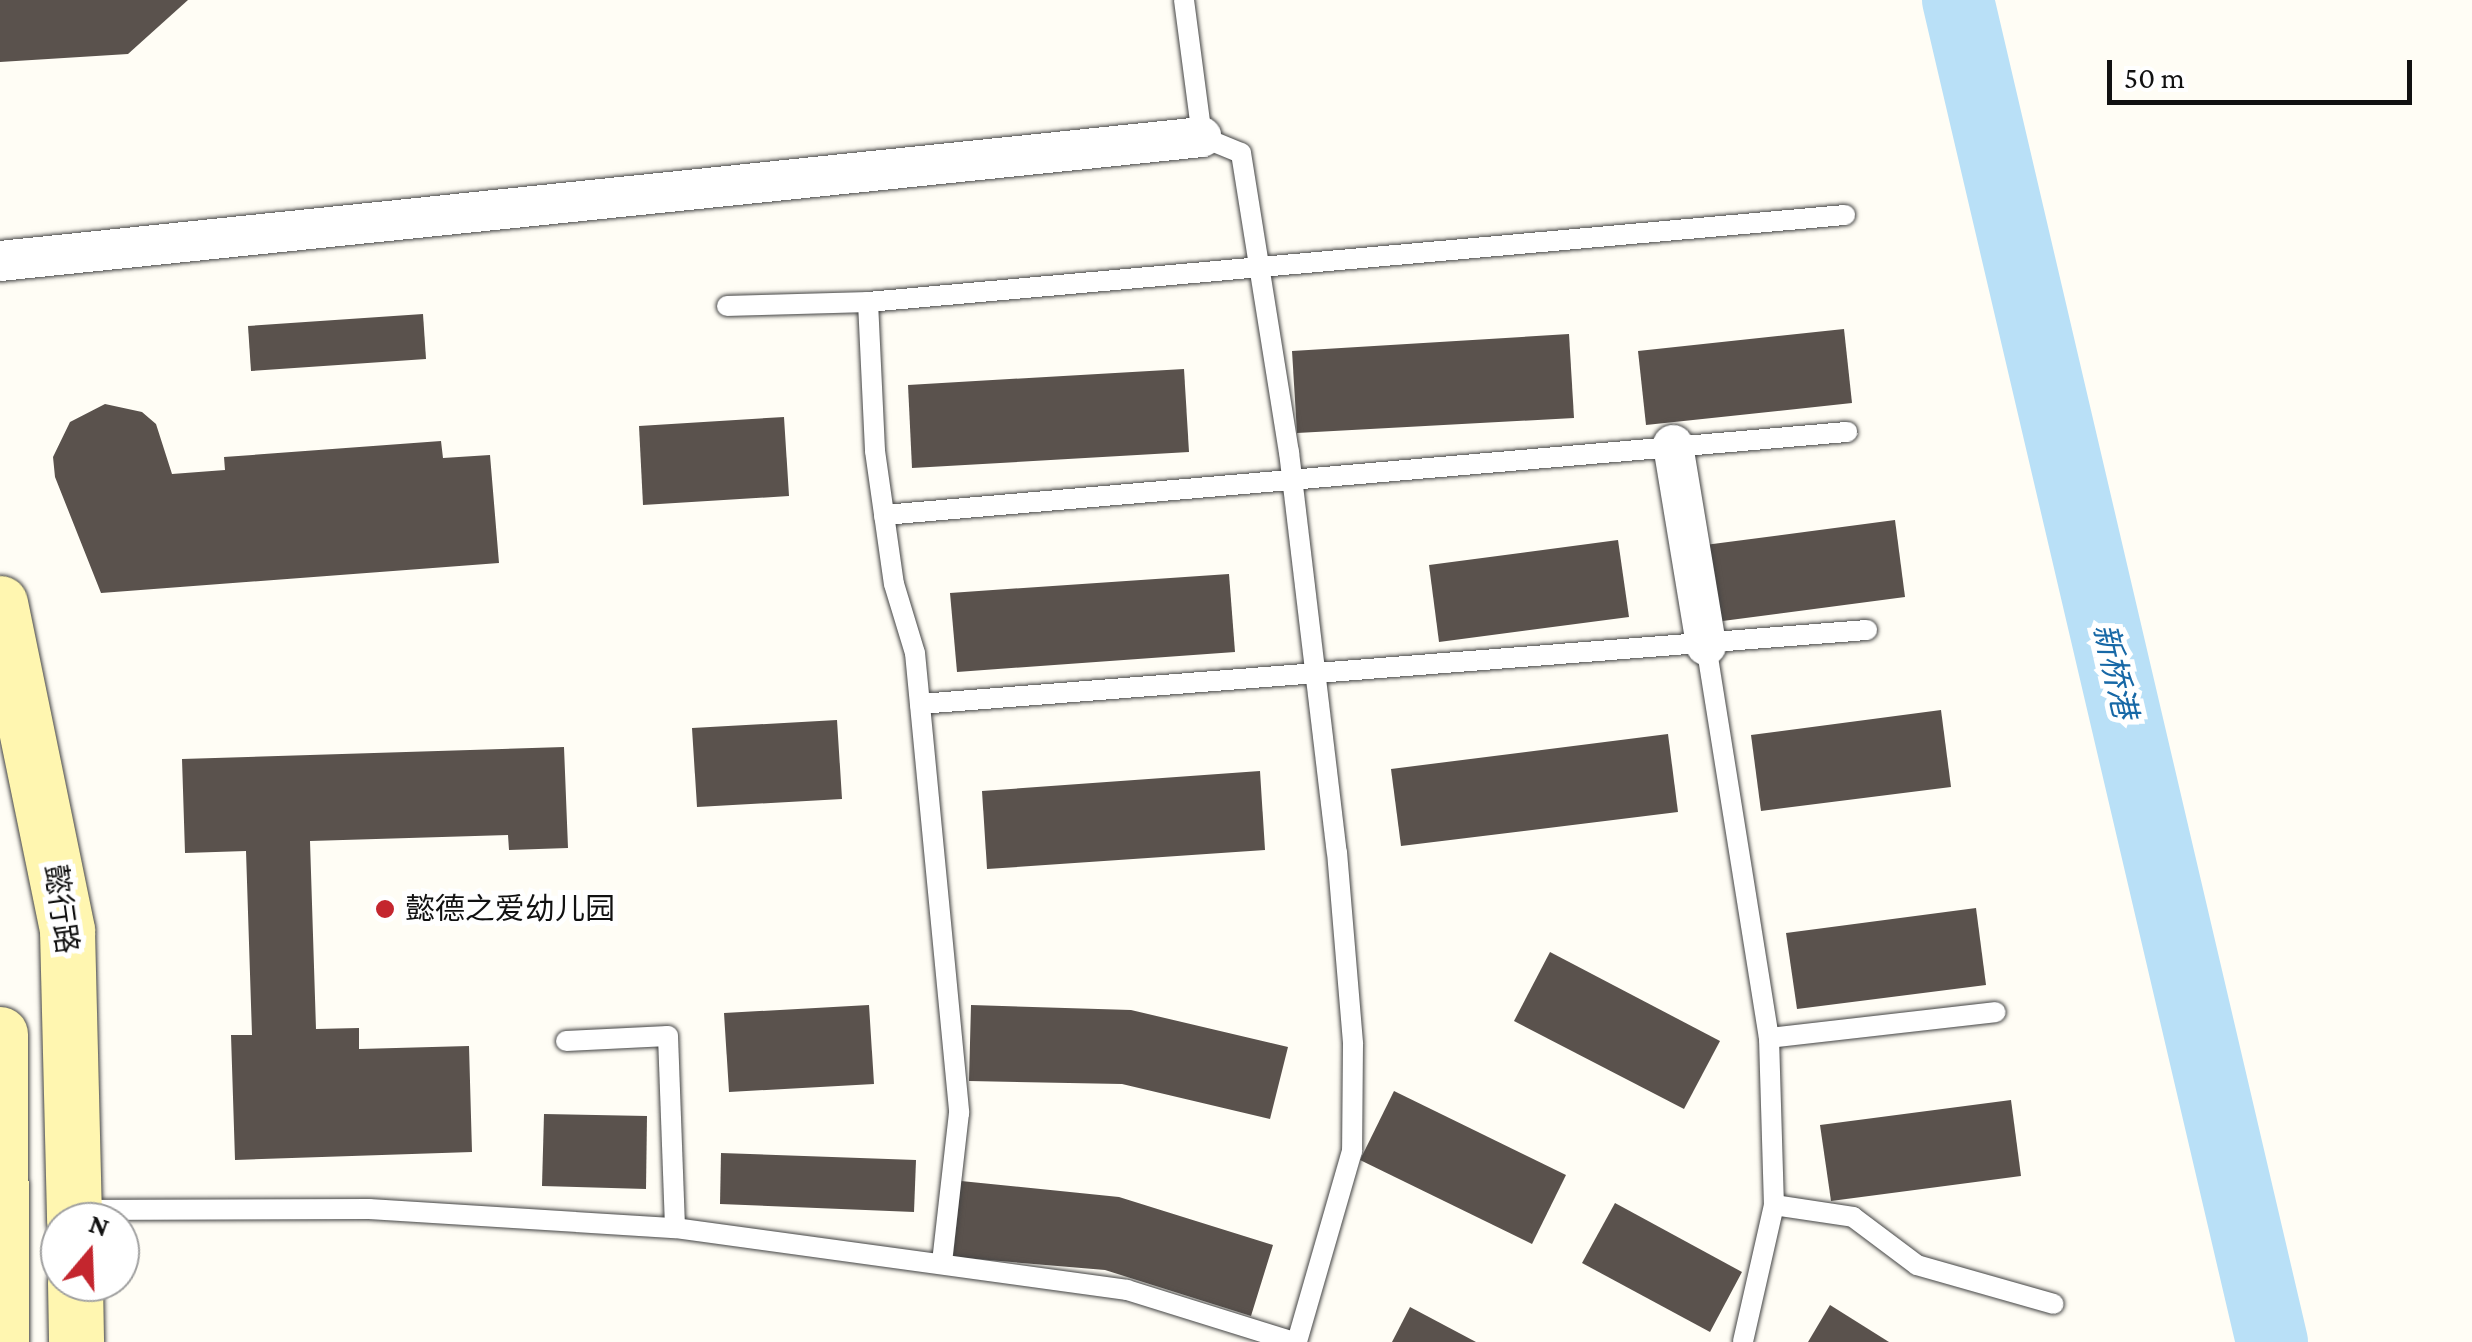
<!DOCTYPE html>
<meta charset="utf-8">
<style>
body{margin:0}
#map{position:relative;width:2472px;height:1342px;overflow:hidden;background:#fffdf5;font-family:"Crimson Pro","Noto Sans SC",serif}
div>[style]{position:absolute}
.river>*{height:72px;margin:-36px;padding:0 36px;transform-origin:36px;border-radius:36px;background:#b9e0f7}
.building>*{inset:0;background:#5a524d}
.roads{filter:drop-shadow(0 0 2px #444) drop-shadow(0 0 2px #444)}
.lane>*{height:20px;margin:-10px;padding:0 10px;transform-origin:10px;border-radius:10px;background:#fff}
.street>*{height:40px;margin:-20px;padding:0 20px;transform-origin:20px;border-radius:20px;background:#fff}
.secondary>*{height:55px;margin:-27.5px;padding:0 27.5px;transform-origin:27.5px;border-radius:27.5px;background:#fff6b0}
.dots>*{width:28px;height:28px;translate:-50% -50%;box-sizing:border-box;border:5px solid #fff;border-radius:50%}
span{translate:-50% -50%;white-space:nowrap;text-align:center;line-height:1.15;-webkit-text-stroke:10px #fff;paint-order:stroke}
.street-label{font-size:30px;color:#111}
.poi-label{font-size:30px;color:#111}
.left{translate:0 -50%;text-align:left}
.water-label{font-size:32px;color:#1768a6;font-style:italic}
.north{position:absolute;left:40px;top:1202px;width:100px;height:100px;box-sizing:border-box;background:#fff;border:2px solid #a0a0a0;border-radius:50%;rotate:19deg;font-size:28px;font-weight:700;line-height:40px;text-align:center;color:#111}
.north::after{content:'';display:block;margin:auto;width:35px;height:45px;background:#c4262e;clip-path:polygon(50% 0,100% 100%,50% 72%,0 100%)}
.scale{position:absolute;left:2107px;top:60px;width:305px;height:45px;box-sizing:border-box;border:5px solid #111;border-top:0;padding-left:12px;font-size:30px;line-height:35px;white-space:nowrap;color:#111;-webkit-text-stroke:8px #fff;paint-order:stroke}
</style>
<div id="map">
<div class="river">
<div style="left:1958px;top:0;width:1378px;rotate:76.83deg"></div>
</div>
<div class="building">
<div style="clip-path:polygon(0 0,188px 0,128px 54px,0 62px)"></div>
<div style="clip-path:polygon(423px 314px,426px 359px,251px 371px,248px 326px)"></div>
<div style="clip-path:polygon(1844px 329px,1852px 403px,1646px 425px,1638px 351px)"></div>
<div style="clip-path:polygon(1569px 334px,1574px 418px,1297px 433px,1292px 351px)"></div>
<div style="clip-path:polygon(1184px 369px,1189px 452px,912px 468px,908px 385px)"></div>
<div style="clip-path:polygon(105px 404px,142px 412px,156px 424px,172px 474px,225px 470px,224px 457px,441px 441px,443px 458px,490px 455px,499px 563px,101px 593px,55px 477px,53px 457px,70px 422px)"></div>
<div style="clip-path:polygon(784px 417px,789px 496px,643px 505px,639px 426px)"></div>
<div style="clip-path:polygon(1895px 520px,1905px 597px,1715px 622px,1705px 545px)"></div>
<div style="clip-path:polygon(1618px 540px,1629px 617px,1439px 642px,1429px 565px)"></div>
<div style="clip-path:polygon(1229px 574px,1235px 652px,957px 672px,950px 593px)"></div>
<div style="clip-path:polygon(1941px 710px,1951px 787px,1761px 811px,1751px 735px)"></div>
<div style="clip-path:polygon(837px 720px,842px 799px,697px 807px,692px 728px)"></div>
<div style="clip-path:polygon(1668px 734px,1678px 812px,1401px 846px,1391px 769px)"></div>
<div style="clip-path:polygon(564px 747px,568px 848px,509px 850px,508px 835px,310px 841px,316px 1029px,359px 1028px,359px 1049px,469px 1046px,472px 1152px,235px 1160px,231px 1035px,252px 1035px,246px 851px,185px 853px,182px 759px)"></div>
<div style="clip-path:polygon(1260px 771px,1265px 850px,987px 869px,982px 791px)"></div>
<div style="clip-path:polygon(1976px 908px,1986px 985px,1797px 1009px,1786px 933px)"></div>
<div style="clip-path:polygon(1550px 952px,1720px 1041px,1684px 1109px,1514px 1021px)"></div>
<div style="clip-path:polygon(869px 1005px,874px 1084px,729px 1092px,724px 1013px)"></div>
<div style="clip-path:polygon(971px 1005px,1131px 1010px,1288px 1047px,1270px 1119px,1122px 1084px,969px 1081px)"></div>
<div style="clip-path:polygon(1394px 1091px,1566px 1175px,1532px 1244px,1360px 1160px)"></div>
<div style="clip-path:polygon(2011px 1100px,2021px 1176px,1831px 1201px,1820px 1125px)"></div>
<div style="clip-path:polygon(544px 1114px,647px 1116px,646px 1189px,542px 1186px)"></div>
<div style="clip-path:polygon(721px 1153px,916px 1160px,914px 1212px,720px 1204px)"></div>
<div style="clip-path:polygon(961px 1181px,1119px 1197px,1273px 1245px,1251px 1316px,1105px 1270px,953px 1257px)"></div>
<div style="clip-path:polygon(1615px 1203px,1742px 1272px,1710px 1332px,1582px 1263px)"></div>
<div style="clip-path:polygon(1830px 1305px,1889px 1342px,1808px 1342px)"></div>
<div style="clip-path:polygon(1410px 1307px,1476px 1342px,1392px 1342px)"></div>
</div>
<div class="roads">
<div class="lane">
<div style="left:1184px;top:0;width:138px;rotate:82.5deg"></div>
<div style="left:1202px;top:137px;width:42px;rotate:22.3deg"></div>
<div style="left:1241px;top:153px;width:303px;rotate:80.9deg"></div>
<div style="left:1289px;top:452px;width:403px;rotate:83.2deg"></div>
<div style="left:1337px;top:852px;width:193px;rotate:85.2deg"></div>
<div style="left:1353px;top:1044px;width:107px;rotate:90.5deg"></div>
<div style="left:1352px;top:1151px;width:199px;rotate:106.1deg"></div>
<div style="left:868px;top:302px;width:149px;rotate:87.3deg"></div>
<div style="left:875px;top:451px;width:134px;rotate:81.9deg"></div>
<div style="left:894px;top:584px;width:72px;rotate:73.1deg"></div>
<div style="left:915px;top:653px;width:462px;rotate:84.5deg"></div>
<div style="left:959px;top:1113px;width:150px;rotate:96.5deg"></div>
<div style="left:727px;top:306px;width:141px;rotate:-1.6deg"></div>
<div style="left:868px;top:302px;width:981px;rotate:-5.09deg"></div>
<div style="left:884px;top:515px;width:967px;rotate:-4.93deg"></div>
<div style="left:1706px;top:645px;width:398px;rotate:80.9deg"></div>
<div style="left:1769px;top:1038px;width:167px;rotate:88.3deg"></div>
<div style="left:1774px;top:1205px;width:140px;rotate:102.8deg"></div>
<div style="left:920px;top:704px;width:950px;rotate:-4.47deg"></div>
<div style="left:1769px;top:1038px;width:228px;rotate:-6.5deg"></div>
<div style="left:566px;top:1041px;width:102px;rotate:-2.8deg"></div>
<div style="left:668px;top:1036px;width:192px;rotate:87.9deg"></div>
<div style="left:1774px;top:1205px;width:80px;rotate:8.6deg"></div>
<div style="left:1853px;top:1217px;width:80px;rotate:36.9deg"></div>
<div style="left:1917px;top:1265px;width:142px;rotate:15.9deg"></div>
<div style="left:76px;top:1210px;width:293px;rotate:-0.2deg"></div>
<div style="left:369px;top:1209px;width:307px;rotate:3.6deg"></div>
<div style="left:675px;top:1228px;width:456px;rotate:7.8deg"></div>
<div style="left:1127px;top:1290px;width:175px;rotate:17.3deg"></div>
</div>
<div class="street">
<div style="left:0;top:261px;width:1208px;rotate:-5.89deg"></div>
<div style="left:1673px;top:445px;width:203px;rotate:80.6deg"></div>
</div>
<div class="secondary">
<div style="left:0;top:603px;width:334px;rotate:78.4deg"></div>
<div style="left:67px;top:930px;width:292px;rotate:88.6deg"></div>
<div style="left:0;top:1034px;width:308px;rotate:89.8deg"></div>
<div style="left:75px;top:1282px;width:60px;rotate:89deg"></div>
</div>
</div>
<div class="dots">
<div style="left:385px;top:909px;background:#c4262e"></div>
</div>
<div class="street-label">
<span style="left:61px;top:909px;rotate:82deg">懿行路</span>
</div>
<div class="poi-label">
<span class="left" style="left:405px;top:909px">懿德之爱幼儿园</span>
</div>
<div class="water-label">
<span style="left:2115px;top:671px;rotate:77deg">新桥港</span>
</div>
<div class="north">N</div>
<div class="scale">50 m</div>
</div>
